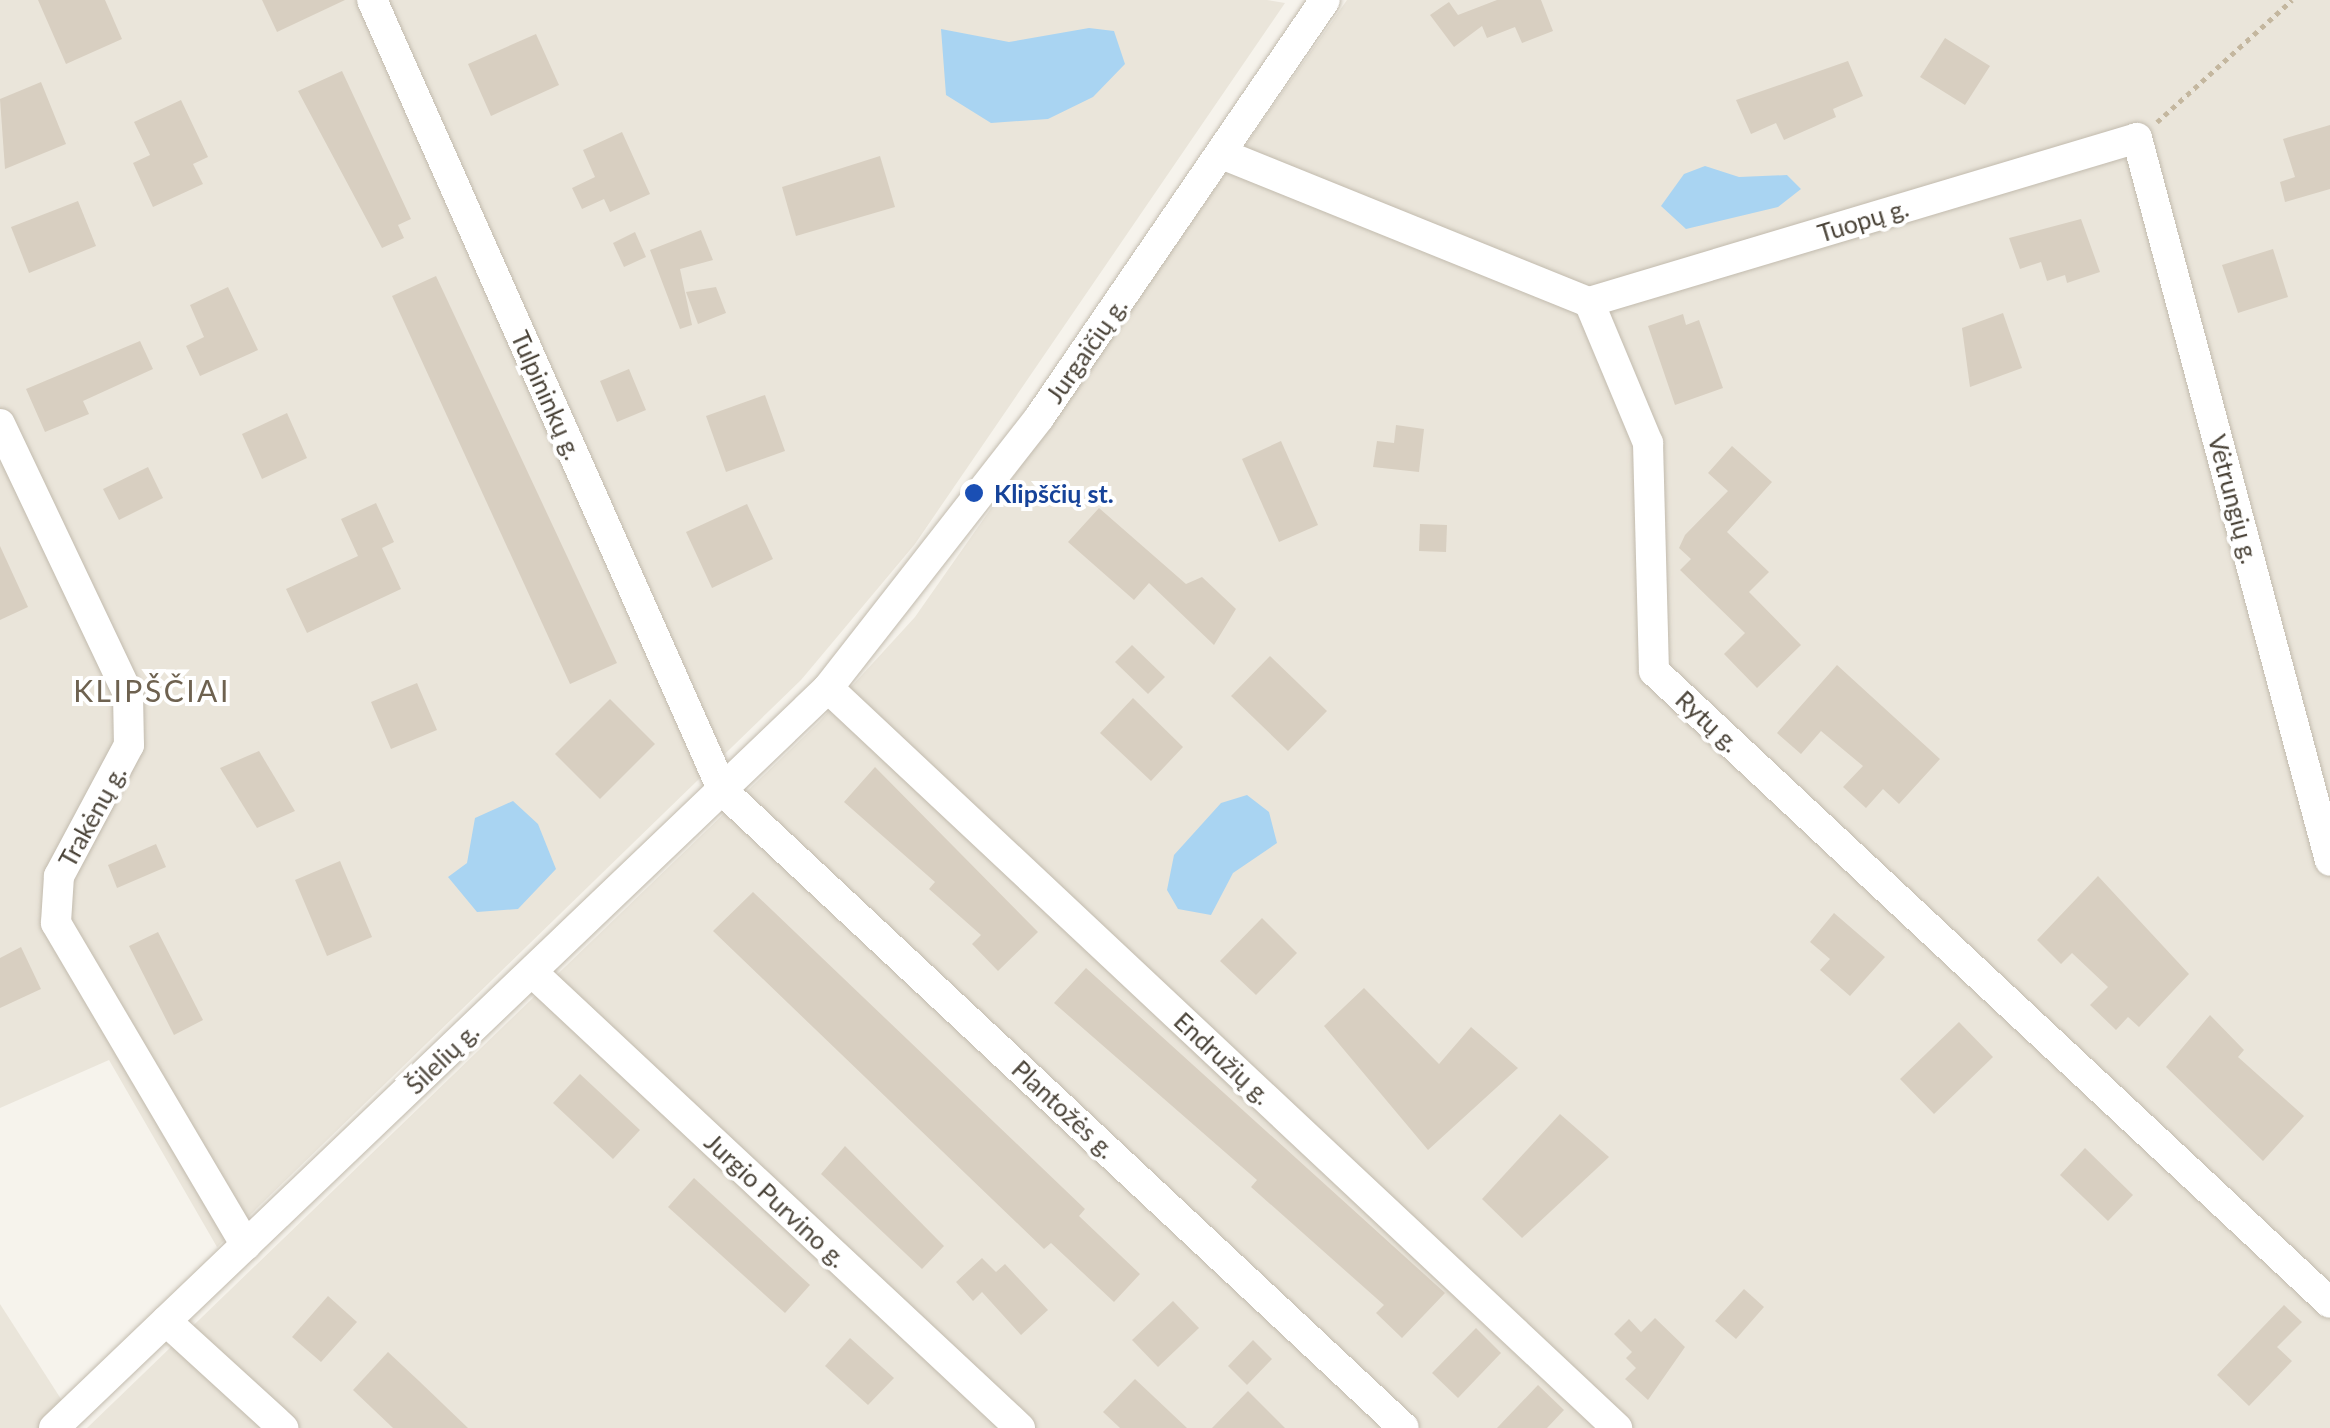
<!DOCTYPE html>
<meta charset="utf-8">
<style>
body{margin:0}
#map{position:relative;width:2330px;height:1428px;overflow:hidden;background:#f6f3ec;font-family:Lato,sans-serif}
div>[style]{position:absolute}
.residential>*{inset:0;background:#eae5da}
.water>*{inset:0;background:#a9d4f2}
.building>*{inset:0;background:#d8cfc1}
.path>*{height:5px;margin-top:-2.5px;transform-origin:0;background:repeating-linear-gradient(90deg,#c4b79f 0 5px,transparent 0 10px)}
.roads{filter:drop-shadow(0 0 2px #c2bbae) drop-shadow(0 0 2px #c2bbae)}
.minor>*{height:30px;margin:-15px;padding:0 15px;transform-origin:15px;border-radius:15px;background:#fff}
.dots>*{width:28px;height:28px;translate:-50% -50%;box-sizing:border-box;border:5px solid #fff;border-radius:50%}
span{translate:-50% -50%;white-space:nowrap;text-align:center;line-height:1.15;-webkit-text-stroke:8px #fff;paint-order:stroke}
.street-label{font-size:25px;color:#4b4439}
.transit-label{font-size:25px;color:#164399;font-weight:700}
.left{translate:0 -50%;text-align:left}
.quarter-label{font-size:30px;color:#6e6250;letter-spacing:2.5px}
</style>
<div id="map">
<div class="residential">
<div style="clip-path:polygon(0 0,1267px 0,1285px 3px,915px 544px,801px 680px,217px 1247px,109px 1060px,0 1108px)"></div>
<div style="clip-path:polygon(1347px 0,2330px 0,2330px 1428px,87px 1428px,819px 722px,915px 617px)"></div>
<div style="clip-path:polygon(0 1304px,70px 1413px,54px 1428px,0 1428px)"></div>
</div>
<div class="water">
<div style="clip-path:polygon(1089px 28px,1114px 31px,1125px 64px,1093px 97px,1048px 119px,991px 123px,946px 95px,941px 29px,1009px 42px)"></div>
<div style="clip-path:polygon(1705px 166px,1739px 177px,1787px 175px,1801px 189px,1778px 207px,1686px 229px,1661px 206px,1684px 174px)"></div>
<div style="clip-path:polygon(1247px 795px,1269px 812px,1277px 843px,1233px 873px,1211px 915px,1178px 909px,1167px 890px,1174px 855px,1221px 803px)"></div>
<div style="clip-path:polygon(513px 801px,538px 824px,556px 869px,518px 909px,477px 912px,448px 877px,467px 863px,475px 818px)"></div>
</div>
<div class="building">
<div style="clip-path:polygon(38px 0,105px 0,122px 39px,66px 64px)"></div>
<div style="clip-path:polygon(262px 0,345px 0,277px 32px)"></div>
<div style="clip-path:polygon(1497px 0,1541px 0,1553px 31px,1522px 43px,1515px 27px,1487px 38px,1482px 26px,1454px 47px,1430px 15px,1449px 2px,1458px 15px)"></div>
<div style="clip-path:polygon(536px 34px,559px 85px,491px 116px,468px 64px)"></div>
<div style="clip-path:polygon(1945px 38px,1990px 66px,1965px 105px,1920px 77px)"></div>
<div style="clip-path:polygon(1848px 61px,1863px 96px,1833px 109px,1836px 117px,1784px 140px,1776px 123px,1751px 134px,1736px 100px)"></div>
<div style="clip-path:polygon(342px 71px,411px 219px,398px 225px,404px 238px,382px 248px,298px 91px)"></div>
<div style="clip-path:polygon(41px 82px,66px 144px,5px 169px,0 99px)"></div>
<div style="clip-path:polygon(181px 100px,208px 157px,193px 164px,203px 184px,153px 207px,133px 163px,150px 155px,134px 122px)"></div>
<div style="clip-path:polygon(2330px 125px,2330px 189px,2285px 202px,2280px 182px,2295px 177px,2283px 139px)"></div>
<div style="clip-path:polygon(622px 132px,650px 194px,610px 212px,604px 199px,582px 209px,572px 188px,595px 177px,583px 150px)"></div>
<div style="clip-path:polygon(880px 156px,895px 207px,796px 236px,782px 187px)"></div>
<div style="clip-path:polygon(78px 201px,96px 246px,29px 273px,11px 227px)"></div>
<div style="clip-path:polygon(2081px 219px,2100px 272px,2067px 283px,2065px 275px,2047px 281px,2041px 262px,2020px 269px,2009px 238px)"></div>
<div style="clip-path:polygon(701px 230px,713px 260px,680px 269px,692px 325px,680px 329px,650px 250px)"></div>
<div style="clip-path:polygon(635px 232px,646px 257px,624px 267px,613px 243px)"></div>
<div style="clip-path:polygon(2273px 249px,2288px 297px,2238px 313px,2222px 265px)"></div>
<div style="clip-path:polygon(436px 276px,617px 663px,570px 684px,392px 296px)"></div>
<div style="clip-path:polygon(228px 287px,258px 350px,200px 376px,186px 346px,204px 337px,190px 305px)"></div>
<div style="clip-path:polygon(716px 287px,726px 313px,698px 324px,686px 292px)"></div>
<div style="clip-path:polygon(2003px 313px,2022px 368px,1970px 387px,1962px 328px)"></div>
<div style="clip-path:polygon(1683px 314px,1686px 325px,1699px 320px,1723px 388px,1675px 405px,1648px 326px)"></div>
<div style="clip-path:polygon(140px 341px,153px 369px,83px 401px,89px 414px,45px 432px,26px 389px)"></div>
<div style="clip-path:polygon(629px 369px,646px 410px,617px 422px,600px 381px)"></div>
<div style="clip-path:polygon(765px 395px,785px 451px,726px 472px,706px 416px)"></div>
<div style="clip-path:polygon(287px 413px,307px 458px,262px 479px,242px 434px)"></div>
<div style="clip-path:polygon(1396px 425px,1424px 429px,1419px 472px,1373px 467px,1377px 441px,1394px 443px)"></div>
<div style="clip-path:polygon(1281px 441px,1318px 525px,1279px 542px,1242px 459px)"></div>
<div style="clip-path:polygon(1732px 446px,1772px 482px,1727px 532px,1769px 572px,1749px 592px,1801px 645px,1757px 688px,1724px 654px,1745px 633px,1680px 570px,1691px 559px,1679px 548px,1685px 535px,1728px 491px,1708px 473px)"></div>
<div style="clip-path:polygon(148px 467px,163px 498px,119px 520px,103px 489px)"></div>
<div style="clip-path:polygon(376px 503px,394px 542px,382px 548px,401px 589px,307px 633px,286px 589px,358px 556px,341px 519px)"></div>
<div style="clip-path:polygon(747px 504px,773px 559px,712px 588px,686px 532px)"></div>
<div style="clip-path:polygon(1099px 508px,1186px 584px,1202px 577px,1236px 609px,1214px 645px,1149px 583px,1134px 600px,1068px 542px)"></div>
<div style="clip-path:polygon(1420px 524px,1447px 525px,1446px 552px,1419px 551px)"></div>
<div style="clip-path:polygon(0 546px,28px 607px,0 620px)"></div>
<div style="clip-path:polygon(1132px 645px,1165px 677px,1148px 694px,1115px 662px)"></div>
<div style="clip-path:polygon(1270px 656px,1327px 711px,1288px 751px,1231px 696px)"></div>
<div style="clip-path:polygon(1837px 665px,1940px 759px,1899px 804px,1883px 789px,1866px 808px,1843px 787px,1863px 766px,1821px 731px,1801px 754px,1777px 733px)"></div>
<div style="clip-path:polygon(417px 683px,437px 730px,391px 749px,371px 702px)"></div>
<div style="clip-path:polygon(1133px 698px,1183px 747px,1151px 781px,1100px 733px)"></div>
<div style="clip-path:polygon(610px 699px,655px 744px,600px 799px,555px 754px)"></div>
<div style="clip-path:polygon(259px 751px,295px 811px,257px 828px,220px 768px)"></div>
<div style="clip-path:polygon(875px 767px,1038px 932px,998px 971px,972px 944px,981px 935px,929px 889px,935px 882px,844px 802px)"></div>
<div style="clip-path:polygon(156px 844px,166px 867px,117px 888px,108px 865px)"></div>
<div style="clip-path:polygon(340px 861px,372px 937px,327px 956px,295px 880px)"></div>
<div style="clip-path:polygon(2098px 876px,2189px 974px,2139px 1027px,2128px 1017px,2116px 1030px,2090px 1005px,2108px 987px,2072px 953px,2061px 964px,2037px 940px)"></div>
<div style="clip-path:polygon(753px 892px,1085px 1209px,1079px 1216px,1140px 1274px,1114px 1302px,1051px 1243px,1044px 1249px,713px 931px)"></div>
<div style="clip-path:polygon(1834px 913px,1885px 957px,1850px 996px,1820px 970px,1830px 959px,1810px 942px)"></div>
<div style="clip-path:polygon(1262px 918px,1297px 953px,1256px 995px,1220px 961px)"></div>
<div style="clip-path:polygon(158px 932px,203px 1020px,174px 1035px,129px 946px)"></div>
<div style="clip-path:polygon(21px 947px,41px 989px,0 1008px,0 958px)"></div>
<div style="clip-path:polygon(1086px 968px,1445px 1293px,1402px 1338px,1376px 1313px,1384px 1305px,1251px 1187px,1257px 1180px,1054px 1003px)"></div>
<div style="clip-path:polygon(1364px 988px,1439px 1064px,1471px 1027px,1518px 1068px,1428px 1150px,1324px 1026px)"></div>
<div style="clip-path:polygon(2210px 1015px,2244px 1050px,2238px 1057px,2304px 1116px,2263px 1161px,2166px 1067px)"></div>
<div style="clip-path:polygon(1959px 1022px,1993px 1057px,1934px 1114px,1900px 1079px)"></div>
<div style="clip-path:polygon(580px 1074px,640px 1130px,613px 1159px,553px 1103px)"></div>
<div style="clip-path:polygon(1560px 1114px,1609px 1157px,1522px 1238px,1482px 1199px)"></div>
<div style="clip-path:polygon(845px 1146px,944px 1246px,922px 1269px,821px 1174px)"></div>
<div style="clip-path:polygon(2085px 1148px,2133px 1195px,2108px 1221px,2060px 1175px)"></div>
<div style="clip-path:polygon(694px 1178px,810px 1285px,785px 1313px,668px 1207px)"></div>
<div style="clip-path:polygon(982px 1258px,996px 1272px,1005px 1264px,1048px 1310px,1021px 1335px,982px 1292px,973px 1301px,956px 1282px)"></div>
<div style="clip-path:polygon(1744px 1289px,1764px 1307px,1736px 1339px,1715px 1321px)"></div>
<div style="clip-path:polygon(328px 1296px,357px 1322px,321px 1362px,292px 1337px)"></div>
<div style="clip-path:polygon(1173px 1301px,1199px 1328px,1158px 1367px,1132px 1340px)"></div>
<div style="clip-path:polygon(2284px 1305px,2302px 1322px,2277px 1347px,2292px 1361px,2249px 1406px,2217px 1375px)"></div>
<div style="clip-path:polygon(1655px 1318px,1685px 1347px,1648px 1400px,1625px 1379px,1636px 1368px,1626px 1358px,1632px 1352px,1614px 1334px,1629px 1319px,1641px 1332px)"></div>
<div style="clip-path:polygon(1476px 1328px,1501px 1353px,1458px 1398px,1432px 1373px)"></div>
<div style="clip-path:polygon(850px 1338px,894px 1378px,868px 1405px,825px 1366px)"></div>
<div style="clip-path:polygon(1253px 1340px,1272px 1359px,1247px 1385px,1228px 1366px)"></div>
<div style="clip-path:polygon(388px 1352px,419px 1381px,468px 1428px,393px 1428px,353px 1390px)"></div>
<div style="clip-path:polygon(1135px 1379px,1187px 1428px,1120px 1428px,1103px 1412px)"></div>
<div style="clip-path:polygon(1538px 1385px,1564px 1410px,1547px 1428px,1497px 1428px)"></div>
<div style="clip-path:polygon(1248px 1391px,1285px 1428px,1212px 1428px)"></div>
</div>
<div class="path">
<div style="left:2157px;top:122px;width:182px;rotate:-42.1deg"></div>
</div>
<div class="roads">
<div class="minor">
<div style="left:372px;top:0;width:865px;rotate:66.07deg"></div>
<div style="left:723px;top:791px;width:932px;rotate:43.09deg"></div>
<div style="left:1222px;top:154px;width:396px;rotate:22deg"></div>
<div style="left:1589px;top:302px;width:572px;rotate:-16.66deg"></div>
<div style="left:2137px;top:138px;width:748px;rotate:75.05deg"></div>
<div style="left:1589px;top:302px;width:153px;rotate:67.3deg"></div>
<div style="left:1648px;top:443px;width:228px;rotate:88.5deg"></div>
<div style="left:1654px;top:671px;width:925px;rotate:43.07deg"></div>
<div style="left:0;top:424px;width:299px;rotate:64.6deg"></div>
<div style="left:128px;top:694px;width:51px;rotate:88.9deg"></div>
<div style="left:129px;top:745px;width:149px;rotate:118.1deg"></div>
<div style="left:59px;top:876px;width:47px;rotate:93.7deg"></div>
<div style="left:56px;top:923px;width:374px;rotate:59.5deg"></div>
<div style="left:828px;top:688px;width:1082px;rotate:43.16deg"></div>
<div style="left:532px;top:972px;width:668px;rotate:43.06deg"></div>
<div style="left:166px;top:1321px;width:159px;rotate:42.4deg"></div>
<div style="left:54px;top:1428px;width:1071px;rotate:-43.71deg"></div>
<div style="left:828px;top:688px;width:343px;rotate:-52deg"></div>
<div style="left:1039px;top:418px;width:506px;rotate:-55.62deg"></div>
</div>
</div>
<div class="dots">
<div style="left:974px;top:493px;background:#1a4fb4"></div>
</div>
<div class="street-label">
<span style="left:1863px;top:220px;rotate:-17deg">Tuopų g.</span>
<span style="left:1086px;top:350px;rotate:-55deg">Jurgaičių g.</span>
<span style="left:547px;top:395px;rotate:66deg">Tulpininkų g.</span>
<span style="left:2234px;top:499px;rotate:75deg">Vėtrungių g.</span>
<span style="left:1708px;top:721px;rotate:43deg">Rytų g.</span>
<span style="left:92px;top:816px;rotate:-61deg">Trakėnų g.</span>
<span style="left:442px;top:1058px;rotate:-44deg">Šilelių g.</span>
<span style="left:1223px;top:1058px;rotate:43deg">Endružių g.</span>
<span style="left:1064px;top:1109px;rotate:43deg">Plantožės g.</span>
<span style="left:776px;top:1200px;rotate:43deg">Jurgio Purvino g.</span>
</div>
<div class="transit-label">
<span class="left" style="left:994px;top:493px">Klipščių st.</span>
</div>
<div class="quarter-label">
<span style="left:152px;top:690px">KLIPŠČIAI</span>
</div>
</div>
